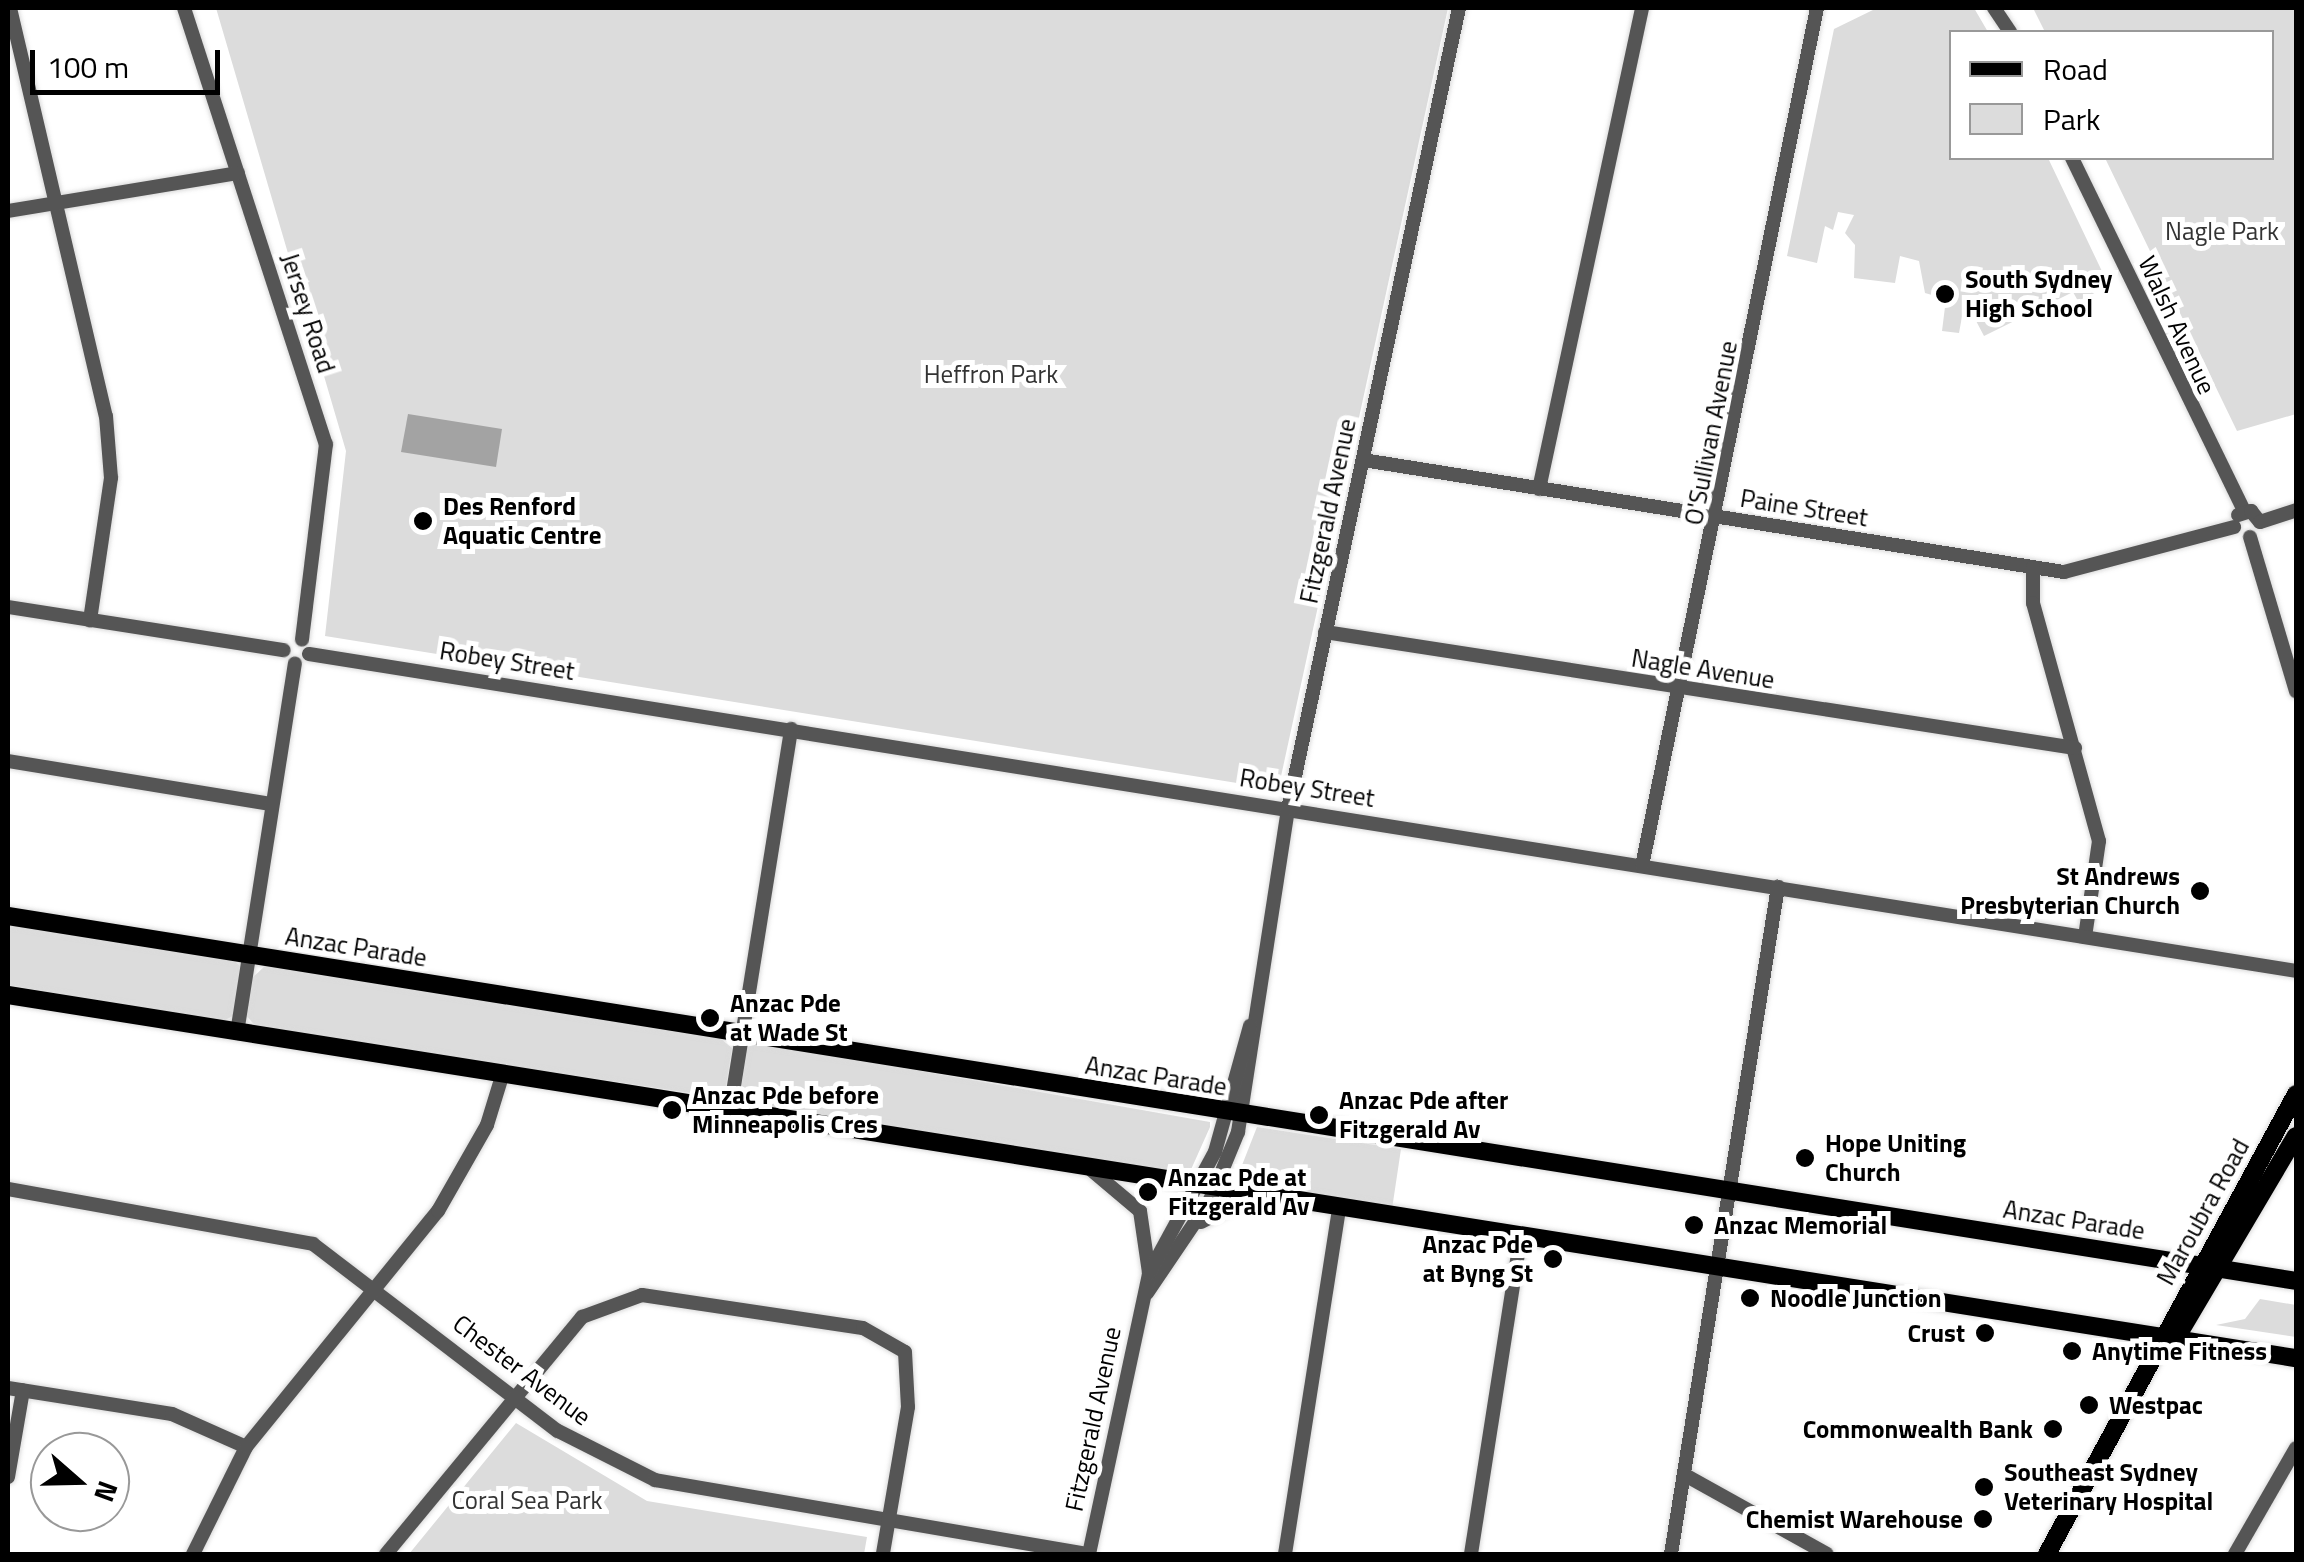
<!DOCTYPE html>
<style>
body{margin:0}
#map{position:relative;width:2304px;height:1562px;overflow:hidden;background:#fff;font-family:"Titillium Web",sans-serif}
div>[style]{position:absolute}
.green>*{inset:0;background:#dcdcdc}
.water>*{inset:0;background:#a3a3a3}
.roads{filter:drop-shadow(0 0 2px #dbdbdb) drop-shadow(0 0 2px #dbdbdb)}
.minor>*{height:14px;margin:-7px;padding:0 7px;transform-origin:7px;border-radius:7px;background:#555}
.major>*{height:18px;margin:-9px;padding:0 9px;transform-origin:9px;border-radius:9px;background:#000}
.dots>*{width:28px;height:28px;translate:-50% -50%;box-sizing:border-box;border:5px solid #fff;border-radius:50%}
span{translate:-50% -50%;white-space:nowrap;text-align:center;line-height:1.15;-webkit-text-stroke:10px #fff;paint-order:stroke}
.park-label{font-size:25px;color:#333}
.poi-label{font-size:25px;color:#000;font-weight:700}
.left{translate:0 -50%;text-align:left}
.right{translate:-100% -50%;text-align:right}
.street-label{font-size:25px;color:#000}
.frame{position:absolute;inset:0;border:10px solid #000;pointer-events:none}
.legend{position:absolute;left:1949px;top:30px;width:325px;height:130px;box-sizing:border-box;background:#fff;border:2px solid #999;margin:0;padding:12px 18px;list-style:none;font-size:30px;color:#000}
.legend li{display:flex;align-items:center;gap:20px;height:50px}
.legend b{width:50px;border:2px solid #999}
.north{position:absolute;left:30px;top:1432px;width:100px;height:100px;box-sizing:border-box;background:#fff;border:2px solid #999;border-radius:50%;rotate:110deg;font-size:28px;font-weight:700;line-height:40px;text-align:center;color:#000}
.north::after{content:'';display:block;margin:auto;width:35px;height:45px;background:#000;clip-path:polygon(50% 0,100% 100%,50% 72%,0 100%)}
.scale{position:absolute;left:30px;top:50px;width:190px;height:45px;box-sizing:border-box;border:5px solid #000;border-top:0;padding-left:12px;font-size:30px;line-height:35px;white-space:nowrap;color:#000;-webkit-text-stroke:8px #fff;paint-order:stroke}
</style>
<div id="map">
<div class="green">
<div style="clip-path:polygon(216px 8px,1448px 8px,1280px 781px,1268px 788px,325px 636px,346px 451px)"></div>
<div style="clip-path:polygon(1877px 8px,1974px 8px,1988px 32px,1952px 32px,1952px 158px,2048px 158px,2109px 286px,2078px 301px,2073px 292px,1984px 336px,1965px 300px,1959px 333px,1942px 331px,1946px 299px,1925px 293px,1919px 261px,1900px 256px,1895px 283px,1854px 278px,1855px 245px,1845px 233px,1854px 215px,1838px 212px,1833px 230px,1825px 226px,1817px 263px,1787px 256px,1834px 29px)"></div>
<div style="clip-path:polygon(2033px 8px,2296px 8px,2296px 414px,2237px 431px,2105px 158px,2272px 158px,2272px 32px,2045px 32px)"></div>
<div style="clip-path:polygon(8px 923px,230px 957px,241px 967px,233px 1016px,221px 1022px,8px 985px)"></div>
<div style="clip-path:polygon(266px 965px,720px 1038px,732px 1048px,724px 1098px,257px 1028px,245px 1014px,251px 979px)"></div>
<div style="clip-path:polygon(756px 1042px,1210px 1122px,1210px 1127px,1189px 1174px,1180px 1175px,748px 1106px,740px 1097px,747px 1048px)"></div>
<div style="clip-path:polygon(1257px 1127px,1401px 1149px,1392px 1209px,1235px 1183px)"></div>
<div style="clip-path:polygon(2260px 1299px,2296px 1305px,2296px 1337px,2216px 1325px,2245px 1319px)"></div>
<div style="clip-path:polygon(516px 1423px,647px 1501px,867px 1537px,864px 1554px,409px 1554px)"></div>
</div>
<div class="water">
<div style="clip-path:polygon(408px 414px,502px 429px,496px 467px,401px 452px)"></div>
</div>
<div class="roads">
<div class="minor">
<div style="left:10px;top:8px;width:419px;rotate:76.8deg"></div>
<div style="left:106px;top:416px;width:62px;rotate:85.4deg"></div>
<div style="left:111px;top:478px;width:144px;rotate:98.4deg"></div>
<div style="left:184px;top:8px;width:459px;rotate:72deg"></div>
<div style="left:326px;top:444px;width:197px;rotate:97deg"></div>
<div style="left:1994px;top:8px;width:29px;rotate:56deg"></div>
<div style="left:2072px;top:158px;width:393px;rotate:64deg"></div>
<div style="left:8px;top:211px;width:233px;rotate:-9.4deg"></div>
<div style="left:1363px;top:460px;width:710px;rotate:9.08deg"></div>
<div style="left:2064px;top:572px;width:176px;rotate:-14.8deg"></div>
<div style="left:1539px;top:489px;width:492px;rotate:-77.9deg"></div>
<div style="left:2238px;top:515px;width:14px;rotate:-17deg"></div>
<div style="left:2251px;top:511px;width:14px;rotate:51deg"></div>
<div style="left:2260px;top:522px;width:38px;rotate:-18deg"></div>
<div style="left:2250px;top:537px;width:161px;rotate:73.4deg"></div>
<div style="left:2033px;top:567px;width:36px;rotate:90deg"></div>
<div style="left:2033px;top:603px;width:247px;rotate:74.5deg"></div>
<div style="left:2099px;top:841px;width:97px;rotate:98.3deg"></div>
<div style="left:8px;top:607px;width:279px;rotate:8.9deg"></div>
<div style="left:1325px;top:632px;width:759px;rotate:8.79deg"></div>
<div style="left:309px;top:654px;width:2012px;rotate:9.06deg"></div>
<div style="left:8px;top:761px;width:267px;rotate:9.3deg"></div>
<div style="left:1642px;top:866px;width:876px;rotate:-78.47deg"></div>
<div style="left:237px;top:1033px;width:374px;rotate:-81.1deg"></div>
<div style="left:730px;top:1111px;width:387px;rotate:-80.9deg"></div>
<div style="left:1090px;top:1169px;width:65px;rotate:40deg"></div>
<div style="left:1140px;top:1211px;width:63px;rotate:81.7deg"></div>
<div style="left:8px;top:1189px;width:310px;rotate:10.2deg"></div>
<div style="left:313px;top:1244px;width:308px;rotate:37.4deg"></div>
<div style="left:558px;top:1431px;width:109px;rotate:26.8deg"></div>
<div style="left:655px;top:1480px;width:440px;rotate:9.7deg"></div>
<div style="left:1201px;top:1222px;width:36px;rotate:-27deg"></div>
<div style="left:1233px;top:1206px;width:52px;rotate:-2.2deg"></div>
<div style="left:1147px;top:1293px;width:112px;rotate:-55.9deg"></div>
<div style="left:1210px;top:1200px;width:74px;rotate:-67.6deg"></div>
<div style="left:1238px;top:1132px;width:327px;rotate:-81.2deg"></div>
<div style="left:1288px;top:809px;width:819px;rotate:-77.95deg"></div>
<div style="left:8px;top:1388px;width:166px;rotate:9deg"></div>
<div style="left:172px;top:1414px;width:81px;rotate:24deg"></div>
<div style="left:1685px;top:1475px;width:162px;rotate:29.1deg"></div>
<div style="left:8px;top:1477px;width:88px;rotate:-80.2deg"></div>
<div style="left:193px;top:1554px;width:119px;rotate:-63.6deg"></div>
<div style="left:246px;top:1447px;width:304px;rotate:-50.9deg"></div>
<div style="left:438px;top:1211px;width:99px;rotate:-60.3deg"></div>
<div style="left:487px;top:1125px;width:54px;rotate:-72.9deg"></div>
<div style="left:386px;top:1554px;width:308px;rotate:-50.4deg"></div>
<div style="left:582px;top:1317px;width:64px;rotate:-20.1deg"></div>
<div style="left:642px;top:1295px;width:223px;rotate:8.5deg"></div>
<div style="left:863px;top:1328px;width:48px;rotate:29.7deg"></div>
<div style="left:905px;top:1352px;width:55px;rotate:86.9deg"></div>
<div style="left:908px;top:1407px;width:149px;rotate:99.7deg"></div>
<div style="left:1089px;top:1554px;width:287px;rotate:-77.9deg"></div>
<div style="left:1149px;top:1273px;width:138px;rotate:-61.4deg"></div>
<div style="left:1215px;top:1152px;width:131px;rotate:-74.5deg"></div>
<div style="left:1285px;top:1554px;width:350px;rotate:-81.1deg"></div>
<div style="left:1471px;top:1554px;width:322px;rotate:-81.1deg"></div>
<div style="left:1671px;top:1554px;width:676px;rotate:-80.89deg"></div>
<div style="left:2235px;top:1554px;width:122px;rotate:-60.1deg"></div>
</div>
<div class="major">
<div style="left:8px;top:916px;width:2317px;rotate:9.06deg"></div>
<div style="left:8px;top:995px;width:2317px;rotate:9.02deg"></div>
<div style="left:2171px;top:1347px;width:245px;rotate:-59.4deg"></div>
<div style="left:2047px;top:1554px;width:523px;rotate:-61.57deg"></div>
</div>
</div>
<div class="dots">
<div style="left:1945px;top:294px;background:#000"></div>
<div style="left:423px;top:521px;background:#000"></div>
<div style="left:2200px;top:891px;background:#000"></div>
<div style="left:710px;top:1018px;background:#000"></div>
<div style="left:672px;top:1110px;background:#000"></div>
<div style="left:1319px;top:1115px;background:#000"></div>
<div style="left:1805px;top:1158px;background:#000"></div>
<div style="left:1148px;top:1192px;background:#000"></div>
<div style="left:1694px;top:1225px;background:#000"></div>
<div style="left:1553px;top:1259px;background:#000"></div>
<div style="left:1750px;top:1298px;background:#000"></div>
<div style="left:1985px;top:1333px;background:#000"></div>
<div style="left:2072px;top:1351px;background:#000"></div>
<div style="left:2089px;top:1405px;background:#000"></div>
<div style="left:2053px;top:1429px;background:#000"></div>
<div style="left:1984px;top:1487px;background:#000"></div>
<div style="left:1983px;top:1519px;background:#000"></div>
</div>
<div class="park-label">
<span style="left:2222px;top:231px">Nagle Park</span>
<span style="left:991px;top:374px">Heffron Park</span>
<span style="left:527px;top:1500px">Coral Sea Park</span>
</div>
<div class="poi-label">
<span class="left" style="left:1965px;top:294px">South Sydney<br>High School</span>
<span class="left" style="left:443px;top:521px">Des Renford<br>Aquatic Centre</span>
<span class="right" style="left:2180px;top:891px">St Andrews<br>Presbyterian Church</span>
<span class="left" style="left:730px;top:1018px">Anzac Pde<br>at Wade St</span>
<span class="left" style="left:692px;top:1110px">Anzac Pde before<br>Minneapolis Cres</span>
<span class="left" style="left:1339px;top:1115px">Anzac Pde after<br>Fitzgerald Av</span>
<span class="left" style="left:1825px;top:1158px">Hope Uniting<br>Church</span>
<span class="left" style="left:1168px;top:1192px">Anzac Pde at<br>Fitzgerald Av</span>
<span class="left" style="left:1714px;top:1225px">Anzac Memorial</span>
<span class="right" style="left:1533px;top:1259px">Anzac Pde<br>at Byng St</span>
<span class="left" style="left:1770px;top:1298px">Noodle Junction</span>
<span class="right" style="left:1965px;top:1333px">Crust</span>
<span class="left" style="left:2092px;top:1351px">Anytime Fitness</span>
<span class="left" style="left:2109px;top:1405px">Westpac</span>
<span class="right" style="left:2033px;top:1429px">Commonwealth Bank</span>
<span class="left" style="left:2004px;top:1487px">Southeast Sydney<br>Veterinary Hospital</span>
<span class="right" style="left:1963px;top:1519px">Chemist Warehouse</span>
</div>
<div class="street-label">
<span style="left:308px;top:313px;rotate:72deg">Jersey Road</span>
<span style="left:2177px;top:325px;rotate:65deg">Walsh Avenue</span>
<span style="left:1711px;top:433px;rotate:-79deg">O'Sullivan Avenue</span>
<span style="left:1804px;top:508px;rotate:9deg">Paine Street</span>
<span style="left:1328px;top:511px;rotate:-78deg">Fitzgerald Avenue</span>
<span style="left:507px;top:661px;rotate:9deg">Robey Street</span>
<span style="left:1703px;top:669px;rotate:9deg">Nagle Avenue</span>
<span style="left:1307px;top:788px;rotate:9deg">Robey Street</span>
<span style="left:356px;top:947px;rotate:9deg">Anzac Parade</span>
<span style="left:1156px;top:1076px;rotate:9deg">Anzac Parade</span>
<span style="left:2203px;top:1212px;rotate:-61deg">Maroubra Road</span>
<span style="left:2074px;top:1220px;rotate:9deg">Anzac Parade</span>
<span style="left:522px;top:1370px;rotate:37deg">Chester Avenue</span>
<span style="left:1093px;top:1419px;rotate:-78deg">Fitzgerald Avenue</span>
</div>
<div class="frame"></div>
<ul class="legend">
<li><b style="height:12px;background:#000"></b>Road</li>
<li><b style="height:28px;background:#dcdcdc"></b>Park</li>
</ul>
<div class="north">N</div>
<div class="scale">100 m</div>
</div>
